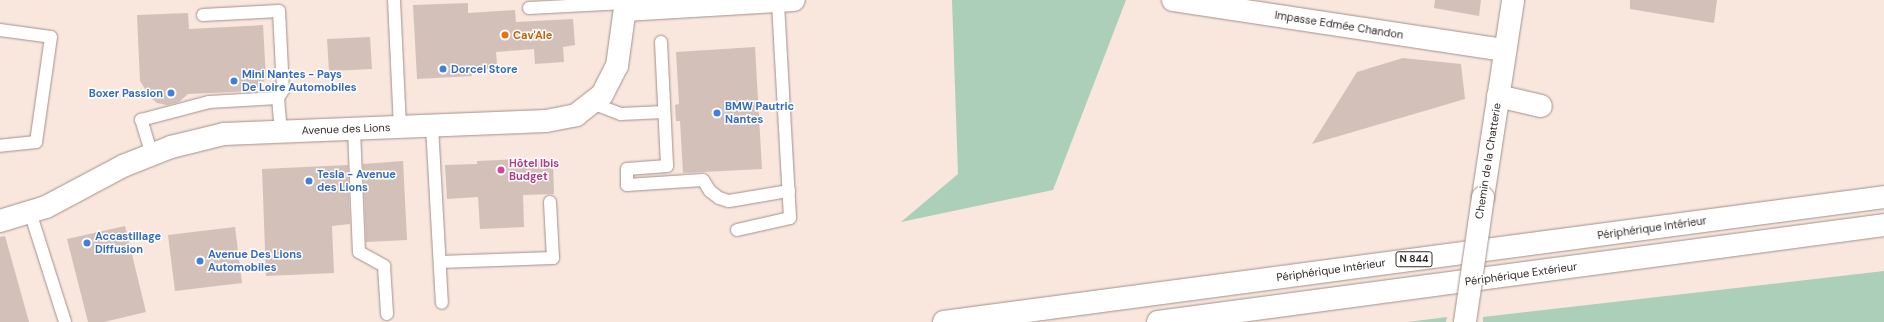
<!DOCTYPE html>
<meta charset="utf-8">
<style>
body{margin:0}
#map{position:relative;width:1884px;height:322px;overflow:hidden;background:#f9e6dd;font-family:"DM Sans",sans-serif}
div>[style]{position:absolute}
.green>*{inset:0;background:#abcfb8}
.building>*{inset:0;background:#d3c0b8}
.roads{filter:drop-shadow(0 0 1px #a29189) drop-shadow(0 0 1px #a29189)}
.lane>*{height:12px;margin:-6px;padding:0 6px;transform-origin:6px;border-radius:6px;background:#fff}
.street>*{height:22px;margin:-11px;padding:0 11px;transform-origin:11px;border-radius:11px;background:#fff}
.highway>*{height:22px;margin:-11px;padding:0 11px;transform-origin:11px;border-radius:11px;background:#fff}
.bridges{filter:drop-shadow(0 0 1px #a29189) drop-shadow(0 0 1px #a29189)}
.street-bridge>*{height:22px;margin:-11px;padding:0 11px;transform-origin:11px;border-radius:11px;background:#fff}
.dots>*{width:11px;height:11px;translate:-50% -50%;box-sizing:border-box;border:2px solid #fff;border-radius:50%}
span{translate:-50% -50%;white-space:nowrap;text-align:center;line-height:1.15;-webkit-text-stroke:3px #fff;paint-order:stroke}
.shield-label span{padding:1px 3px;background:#fff;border:1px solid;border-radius:3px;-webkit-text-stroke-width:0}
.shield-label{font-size:10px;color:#312a27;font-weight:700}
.street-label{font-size:11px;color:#312a27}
.food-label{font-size:11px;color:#c56008;font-weight:700}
.left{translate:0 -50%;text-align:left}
.shop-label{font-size:11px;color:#366cbe;font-weight:700}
.right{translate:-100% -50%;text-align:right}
.hotel-label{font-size:11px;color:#b23c85;font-weight:700}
</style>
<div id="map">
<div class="green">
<div style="clip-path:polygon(952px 0,1126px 0,1053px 190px,901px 222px,958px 174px)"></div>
<div style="clip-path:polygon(1884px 271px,1884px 322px,1483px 322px,1483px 317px)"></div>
<div style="clip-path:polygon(1447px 317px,1446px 322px,1408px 322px)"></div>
</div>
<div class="building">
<div style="clip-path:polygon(1435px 0,1481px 0,1479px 16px,1434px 8px)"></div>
<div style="clip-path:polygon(1630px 0,1717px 0,1714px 23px,1630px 9px)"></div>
<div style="clip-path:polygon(468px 3px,468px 13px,515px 10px,516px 22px,573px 19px,575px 45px,563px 47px,564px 62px,535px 64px,534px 49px,496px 52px,497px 63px,492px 69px,471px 70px,472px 76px,417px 79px,413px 5px)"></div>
<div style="clip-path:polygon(188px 13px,189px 29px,263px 25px,266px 79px,254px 91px,188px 94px,179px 102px,167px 105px,157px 103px,150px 97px,140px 81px,137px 15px)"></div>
<div style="clip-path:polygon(370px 37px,372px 69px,329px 71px,327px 39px)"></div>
<div style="clip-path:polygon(755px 47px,762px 169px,683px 173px,680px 121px,676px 121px,675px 105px,679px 104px,676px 52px)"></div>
<div style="clip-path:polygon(1403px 58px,1461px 64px,1465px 99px,1312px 144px,1357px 72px)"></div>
<div style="clip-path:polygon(521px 159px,521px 161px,553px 160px,554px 194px,523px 195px,524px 227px,480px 229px,478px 197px,447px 199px,445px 165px,477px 164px,477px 161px)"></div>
<div style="clip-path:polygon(403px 161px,407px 240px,366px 242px,363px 164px)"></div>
<div style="clip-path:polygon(348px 165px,350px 224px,332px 226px,334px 273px,266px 276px,262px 169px)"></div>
<div style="clip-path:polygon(125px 226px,146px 312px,104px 322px,88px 322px,67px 239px)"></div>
<div style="clip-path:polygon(235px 227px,242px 283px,175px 291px,168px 235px)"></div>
<div style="clip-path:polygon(5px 236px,29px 322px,0 322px,0 237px)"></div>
</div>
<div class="roads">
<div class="lane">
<div style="left:394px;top:0;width:127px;rotate:87.3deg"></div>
<div style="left:529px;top:8px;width:97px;rotate:-3deg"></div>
<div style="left:203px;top:15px;width:76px;rotate:-3deg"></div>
<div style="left:279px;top:11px;width:79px;rotate:87.1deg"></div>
<div style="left:283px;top:90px;width:9px;rotate:122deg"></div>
<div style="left:278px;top:98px;width:34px;rotate:85deg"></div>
<div style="left:0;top:30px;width:51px;rotate:7.8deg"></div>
<div style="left:51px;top:37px;width:106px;rotate:98.1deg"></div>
<div style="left:36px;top:142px;width:36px;rotate:174deg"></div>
<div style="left:661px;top:42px;width:124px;rotate:87.2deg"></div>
<div style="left:667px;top:166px;width:40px;rotate:175.7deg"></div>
<div style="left:627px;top:169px;width:16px;rotate:90deg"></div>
<div style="left:627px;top:185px;width:76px;rotate:-3.8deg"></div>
<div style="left:703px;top:180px;width:13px;rotate:58deg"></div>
<div style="left:710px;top:191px;width:11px;rotate:38deg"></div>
<div style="left:719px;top:198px;width:10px;rotate:17deg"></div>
<div style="left:729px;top:201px;width:61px;rotate:-9.5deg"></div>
<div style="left:592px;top:103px;width:31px;rotate:21deg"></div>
<div style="left:621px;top:114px;width:43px;rotate:-2.7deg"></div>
<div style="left:432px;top:126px;width:177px;rotate:86.8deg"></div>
<div style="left:354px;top:129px;width:123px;rotate:87.7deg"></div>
<div style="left:359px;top:252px;width:29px;rotate:29deg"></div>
<div style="left:384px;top:266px;width:48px;rotate:86.4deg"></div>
<div style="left:152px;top:155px;width:37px;rotate:-107deg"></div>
<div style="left:141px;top:120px;width:70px;rotate:-14.8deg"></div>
<div style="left:209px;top:102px;width:69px;rotate:-3.3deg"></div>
<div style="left:30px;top:212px;width:115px;rotate:72.3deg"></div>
<div style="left:737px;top:230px;width:54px;rotate:-12.8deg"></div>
<div style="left:790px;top:218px;width:217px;rotate:-93.2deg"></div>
<div style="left:440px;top:262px;width:113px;rotate:-2deg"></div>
<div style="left:553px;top:258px;width:56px;rotate:-93.1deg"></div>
</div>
<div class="street">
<div style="left:1173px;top:0;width:336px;rotate:8.6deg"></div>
<div style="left:625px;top:10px;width:169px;rotate:-3.4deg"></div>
<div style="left:1498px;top:96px;width:44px;rotate:13.1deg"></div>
<div style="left:1483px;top:197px;width:199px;rotate:-81.3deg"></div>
<div style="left:0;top:221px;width:48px;rotate:-16.9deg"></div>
<div style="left:46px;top:207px;width:87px;rotate:-28deg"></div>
<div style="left:123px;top:166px;width:52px;rotate:-21.6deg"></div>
<div style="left:171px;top:147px;width:55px;rotate:-13.8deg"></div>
<div style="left:224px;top:134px;width:322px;rotate:-2.3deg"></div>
<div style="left:546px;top:121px;width:31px;rotate:-11deg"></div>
<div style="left:576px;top:115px;width:33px;rotate:-38deg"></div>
<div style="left:602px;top:95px;width:33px;rotate:-63deg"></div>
<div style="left:617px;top:66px;width:67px;rotate:-82.2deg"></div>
</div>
<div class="highway">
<div style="left:944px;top:322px;width:948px;rotate:-7.57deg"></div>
<div style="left:1158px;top:322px;width:732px;rotate:-7.61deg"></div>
</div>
</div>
<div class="bridges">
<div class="street-bridge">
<div style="left:1465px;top:322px;width:126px;rotate:-81.8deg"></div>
</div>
</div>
<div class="dots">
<div style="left:505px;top:35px;background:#e8710a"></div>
<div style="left:443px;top:69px;background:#3f7fe0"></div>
<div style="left:234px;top:81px;background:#3f7fe0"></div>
<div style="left:171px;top:93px;background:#3f7fe0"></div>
<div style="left:717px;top:113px;background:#3f7fe0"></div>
<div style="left:501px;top:170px;background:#d1479c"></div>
<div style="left:309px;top:181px;background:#3f7fe0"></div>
<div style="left:87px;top:243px;background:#3f7fe0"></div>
<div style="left:200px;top:261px;background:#3f7fe0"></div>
</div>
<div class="shield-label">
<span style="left:1414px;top:259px">N 844</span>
</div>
<div class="street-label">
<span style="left:1339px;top:25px;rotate:9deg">Impasse Edmée Chandon</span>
<span style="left:346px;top:129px;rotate:-2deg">Avenue des Lions</span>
<span style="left:1488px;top:161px;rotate:-81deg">Chemin de la Chatterie</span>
<span style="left:1652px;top:228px;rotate:-8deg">Périphérique Intérieur</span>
<span style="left:1331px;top:270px;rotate:-8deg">Périphérique Intérieur</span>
<span style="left:1521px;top:274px;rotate:-8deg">Périphérique Extérieur</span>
</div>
<div class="food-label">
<span class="left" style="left:513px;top:35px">Cav'Ale</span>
</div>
<div class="shop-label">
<span class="left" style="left:451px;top:69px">Dorcel Store</span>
<span class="left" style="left:242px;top:81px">Mini Nantes - Pays<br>De Loire Automobiles</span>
<span class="right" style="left:163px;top:93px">Boxer Passion</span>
<span class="left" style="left:725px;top:113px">BMW Pautric<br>Nantes</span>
<span class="left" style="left:317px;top:181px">Tesla - Avenue<br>des Lions</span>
<span class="left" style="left:95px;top:243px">Accastillage<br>Diffusion</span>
<span class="left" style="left:208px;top:261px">Avenue Des Lions<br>Automobiles</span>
</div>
<div class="hotel-label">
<span class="left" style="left:509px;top:170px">Hôtel Ibis<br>Budget</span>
</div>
</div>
